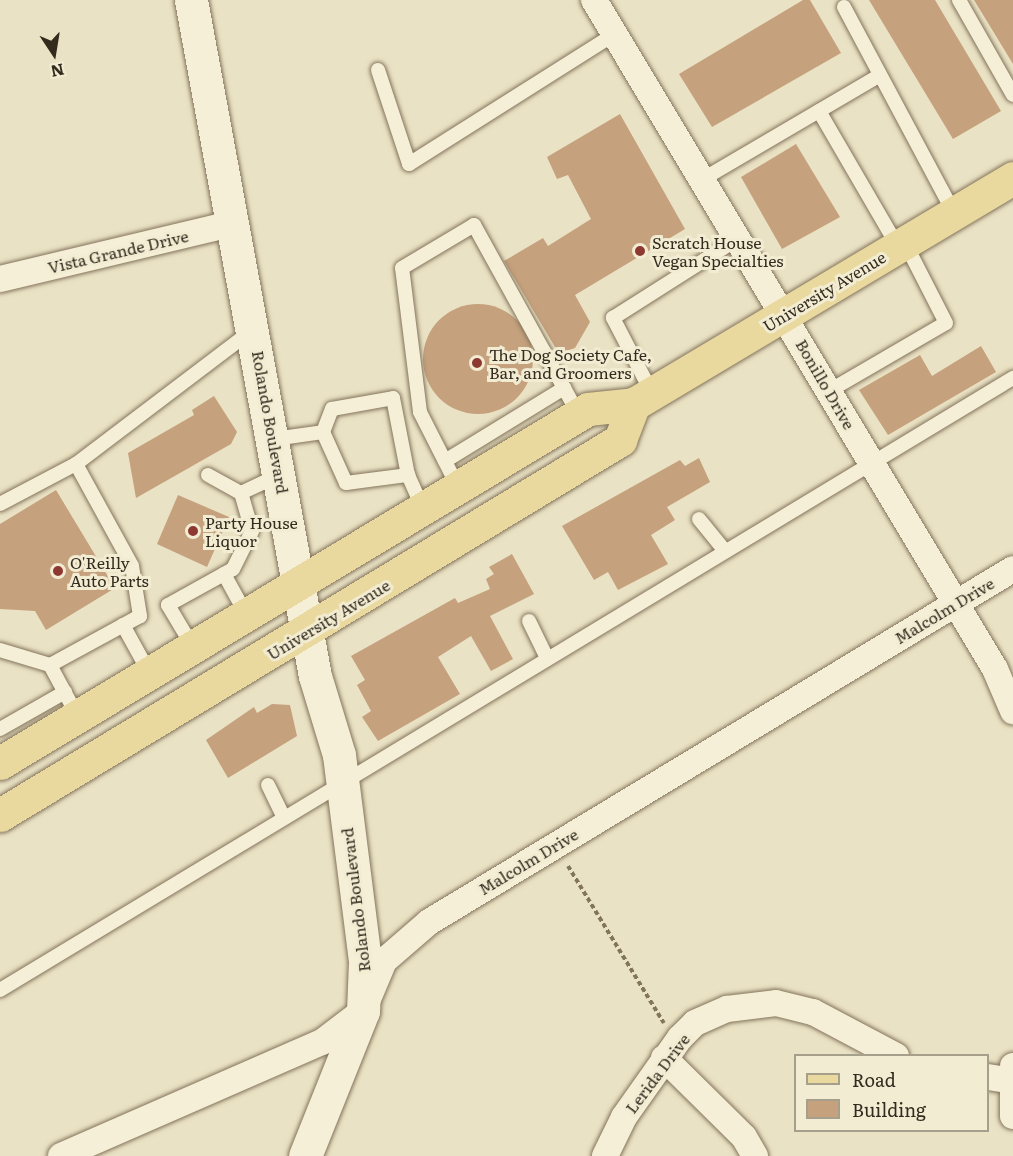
<!DOCTYPE html>
<style>
body{margin:0}
#map{position:relative;width:1013px;height:1156px;overflow:hidden;background:#eae2c4;font-family:Literata,serif}
div>[style]{position:absolute}
.building>*{inset:0;background:#c5a17d}
.round{border-radius:50%}
.path>*{height:4px;margin-top:-2px;transform-origin:0;background:repeating-linear-gradient(90deg,#83745c 0 4.5px,transparent 0 7.5px)}
.roads{filter:drop-shadow(0 0 2px #83745c) drop-shadow(0 0 2px #83745c)}
.service>*{height:14px;margin:-7px;padding:0 7px;transform-origin:7px;border-radius:7px;background:#f6efd7}
.minor>*{height:26px;margin:-13px;padding:0 13px;transform-origin:13px;border-radius:13px;background:#f6efd7}
.tertiary>*{height:33px;margin:-16.5px;padding:0 16.5px;transform-origin:16.5px;border-radius:16.5px;background:#f6efd7}
.primary>*{height:33px;margin:-16.5px;padding:0 16.5px;transform-origin:16.5px;border-radius:16.5px;background:#ead99f}
.dots>*{width:16px;height:16px;translate:-50% -50%;box-sizing:border-box;border:3px solid #f2ecd3;border-radius:50%}
span{translate:-50% -50%;white-space:nowrap;text-align:center;line-height:1.15;-webkit-text-stroke:6px #f2ecd3;paint-order:stroke}
.poi-label{font-size:16px;color:#342b1f}
.left{translate:0 -50%;text-align:left}
.street-label{font-size:16px;color:#342b1f}
.legend{position:absolute;left:794px;top:1054px;width:195px;height:78px;box-sizing:border-box;background:#f2ecd3;border:2px solid #a69f8b;margin:0;padding:8px 10px;list-style:none;font-size:18px;color:#342b1f}
.legend li{display:flex;align-items:center;gap:12px;height:30px}
.legend b{width:30px;border:2px solid #a69f8b}
.north{position:absolute;left:24px;top:24px;width:60px;height:60px;-webkit-text-stroke:4px #f2ecd3;paint-order:stroke;rotate:168deg;font-size:16px;font-weight:700;line-height:24px;text-align:center;color:#342b1f}
.north::after{content:'';display:block;margin:auto;width:21px;height:27px;background:#342b1f;clip-path:polygon(50% 0,100% 100%,50% 72%,0 100%)}
</style>
<div id="map">
<div class="building">
<div style="clip-path:polygon(803px 0,810px 0,841px 53px,712px 127px,679px 74px)"></div>
<div style="clip-path:polygon(869px 0,935px 0,1001px 111px,953px 139px)"></div>
<div style="clip-path:polygon(974px 0,1013px 0,1013px 64px)"></div>
<div style="clip-path:polygon(620px 114px,685px 229px,575px 295px,590px 322px,575px 348px,566px 351px,555px 347px,504px 261px,543px 238px,548px 246px,591px 219px,568px 175px,557px 179px,547px 157px)"></div>
<div style="clip-path:polygon(796px 144px,840px 217px,782px 249px,741px 177px)"></div>
<div class="round" style="left:423px;top:304px;width:110px;height:110px"></div>
<div style="clip-path:polygon(981px 346px,996px 372px,888px 435px,859px 390px,920px 355px,932px 376px)"></div>
<div style="clip-path:polygon(214px 396px,237px 432px,231px 444px,136px 498px,128px 453px,194px 415px,192px 410px)"></div>
<div style="clip-path:polygon(699px 458px,710px 482px,667px 507px,675px 520px,651px 535px,668px 564px,618px 590px,608px 572px,594px 580px,562px 526px,680px 460px,685px 466px)"></div>
<div style="clip-path:polygon(56px 490px,115px 588px,46px 630px,35px 611px,0 609px,0 524px)"></div>
<div style="clip-path:polygon(178px 495px,229px 517px,207px 567px,157px 544px)"></div>
<div style="clip-path:polygon(512px 554px,534px 594px,490px 616px,513px 659px,491px 671px,471px 636px,438px 657px,460px 694px,378px 741px,362px 717px,371px 711px,357px 685px,365px 680px,351px 656px,455px 598px,458px 603px,490px 589px,486px 579px,494px 574px,489px 567px)"></div>
<div style="clip-path:polygon(272px 704px,290px 705px,297px 736px,228px 778px,206px 740px,254px 707px,257px 713px)"></div>
</div>
<div class="path">
<div style="left:568px;top:866px;width:184px;rotate:58.6deg"></div>
</div>
<div class="roads">
<div class="service">
<div style="left:959px;top:0;width:109px;rotate:60.4deg"></div>
<div style="left:844px;top:7px;width:234px;rotate:61.9deg"></div>
<div style="left:378px;top:70px;width:99px;rotate:71.7deg"></div>
<div style="left:409px;top:164px;width:244px;rotate:-32.3deg"></div>
<div style="left:819px;top:111px;width:157px;rotate:59.8deg"></div>
<div style="left:703px;top:179px;width:205px;rotate:-30.4deg"></div>
<div style="left:829px;top:391px;width:135px;rotate:-30.2deg"></div>
<div style="left:946px;top:323px;width:90px;rotate:-117.1deg"></div>
<div style="left:652px;top:393px;width:85px;rotate:-117.5deg"></div>
<div style="left:613px;top:318px;width:149px;rotate:-32.4deg"></div>
<div style="left:323px;top:432px;width:56px;rotate:65.7deg"></div>
<div style="left:346px;top:483px;width:63px;rotate:-7.4deg"></div>
<div style="left:274px;top:439px;width:49px;rotate:-8.1deg"></div>
<div style="left:323px;top:432px;width:25px;rotate:-69deg"></div>
<div style="left:332px;top:409px;width:62px;rotate:-10.2deg"></div>
<div style="left:393px;top:398px;width:78px;rotate:79deg"></div>
<div style="left:408px;top:475px;width:36px;rotate:66deg"></div>
<div style="left:445px;top:461px;width:140px;rotate:-31.5deg"></div>
<div style="left:76px;top:464px;width:116px;rotate:61.2deg"></div>
<div style="left:132px;top:566px;width:51px;rotate:80.9deg"></div>
<div style="left:140px;top:616px;width:102px;rotate:151.4deg"></div>
<div style="left:50px;top:665px;width:59px;rotate:61.7deg"></div>
<div style="left:208px;top:475px;width:38px;rotate:29deg"></div>
<div style="left:458px;top:487px;width:84px;rotate:-116.9deg"></div>
<div style="left:420px;top:412px;width:145px;rotate:-97.1deg"></div>
<div style="left:402px;top:268px;width:84px;rotate:-30.8deg"></div>
<div style="left:474px;top:225px;width:217px;rotate:61.1deg"></div>
<div style="left:0;top:504px;width:86px;rotate:-27.8deg"></div>
<div style="left:76px;top:464px;width:218px;rotate:-37.2deg"></div>
<div style="left:699px;top:519px;width:41px;rotate:50.9deg"></div>
<div style="left:224px;top:574px;width:46px;rotate:61.2deg"></div>
<div style="left:529px;top:621px;width:41px;rotate:64.1deg"></div>
<div style="left:123px;top:625px;width:56px;rotate:61.1deg"></div>
<div style="left:193px;top:647px;width:49px;rotate:-120.8deg"></div>
<div style="left:168px;top:605px;width:74px;rotate:-29deg"></div>
<div style="left:233px;top:569px;width:42px;rotate:-63.4deg"></div>
<div style="left:252px;top:531px;width:40px;rotate:-106deg"></div>
<div style="left:241px;top:493px;width:42px;rotate:-25.3deg"></div>
<div style="left:0;top:650px;width:52px;rotate:16.7deg"></div>
<div style="left:0;top:729px;width:75px;rotate:-29.6deg"></div>
<div style="left:268px;top:785px;width:34px;rotate:64deg"></div>
<div style="left:0;top:990px;width:1184px;rotate:-31.14deg"></div>
</div>
<div class="minor">
<div style="left:594px;top:0;width:780px;rotate:59.06deg"></div>
<div style="left:995px;top:669px;width:46px;rotate:66.8deg"></div>
<div style="left:0;top:279px;width:242px;rotate:-13.4deg"></div>
<div style="left:664px;top:1058px;width:112px;rotate:44.6deg"></div>
<div style="left:744px;top:1137px;width:22px;rotate:60deg"></div>
<div style="left:1013px;top:1066px;width:50px;rotate:90deg"></div>
<div style="left:988px;top:1077px;width:24px;rotate:9deg"></div>
<div style="left:61px;top:1156px;width:285px;rotate:-23.6deg"></div>
<div style="left:322px;top:1042px;width:51px;rotate:-37.1deg"></div>
<div style="left:363px;top:1011px;width:54px;rotate:-67.2deg"></div>
<div style="left:384px;top:961px;width:60px;rotate:-40.9deg"></div>
<div style="left:429px;top:922px;width:682px;rotate:-31.15deg"></div>
<div style="left:605px;top:1156px;width:43px;rotate:-64deg"></div>
<div style="left:624px;top:1117px;width:97px;rotate:-54.7deg"></div>
<div style="left:680px;top:1038px;width:21px;rotate:-45deg"></div>
<div style="left:695px;top:1023px;width:35px;rotate:-24deg"></div>
<div style="left:727px;top:1009px;width:49px;rotate:-7deg"></div>
<div style="left:776px;top:1003px;width:38px;rotate:14deg"></div>
<div style="left:813px;top:1012px;width:94px;rotate:27.9deg"></div>
</div>
<div class="tertiary">
<div style="left:191px;top:0;width:687px;rotate:79.61deg"></div>
<div style="left:315px;top:676px;width:83px;rotate:73.1deg"></div>
<div style="left:339px;top:755px;width:209px;rotate:82.8deg"></div>
<div style="left:365px;top:962px;width:49px;rotate:92.3deg"></div>
<div style="left:363px;top:1011px;width:156px;rotate:111.8deg"></div>
</div>
<div class="primary">
<div style="left:0;top:763px;width:686px;rotate:-31.05deg"></div>
<div style="left:588px;top:409px;width:46px;rotate:-6.2deg"></div>
<div style="left:634px;top:404px;width:441px;rotate:-30.8deg"></div>
<div style="left:0;top:815px;width:725px;rotate:-31.17deg"></div>
<div style="left:620px;top:440px;width:39px;rotate:-69deg"></div>
</div>
</div>
<div class="dots">
<div style="left:640px;top:251px;background:#8d3831"></div>
<div style="left:477px;top:363px;background:#8d3831"></div>
<div style="left:193px;top:531px;background:#8d3831"></div>
<div style="left:58px;top:571px;background:#8d3831"></div>
</div>
<div class="poi-label">
<span class="left" style="left:652px;top:251px">Scratch House<br>Vegan Specialties</span>
<span class="left" style="left:489px;top:363px">The Dog Society Cafe,<br>Bar, and Groomers</span>
<span class="left" style="left:205px;top:531px">Party House<br>Liquor</span>
<span class="left" style="left:70px;top:571px">O'Reilly<br>Auto Parts</span>
</div>
<div class="street-label">
<span style="left:118px;top:251px;rotate:-13deg">Vista Grande Drive</span>
<span style="left:824px;top:291px;rotate:-31deg">University Avenue</span>
<span style="left:826px;top:384px;rotate:60deg">Bonillo Drive</span>
<span style="left:271px;top:422px;rotate:80deg">Rolando Boulevard</span>
<span style="left:944px;top:610px;rotate:-31deg">Malcolm Drive</span>
<span style="left:328px;top:619px;rotate:-31deg">University Avenue</span>
<span style="left:528px;top:861px;rotate:-31deg">Malcolm Drive</span>
<span style="left:355px;top:900px;rotate:-97deg">Rolando Boulevard</span>
<span style="left:657px;top:1073px;rotate:-53deg">Lerida Drive</span>
</div>
<ul class="legend">
<li><b style="height:8px;background:#ead99f"></b>Road</li>
<li><b style="height:16px;background:#c5a17d"></b>Building</li>
</ul>
<div class="north">N</div>
</div>
